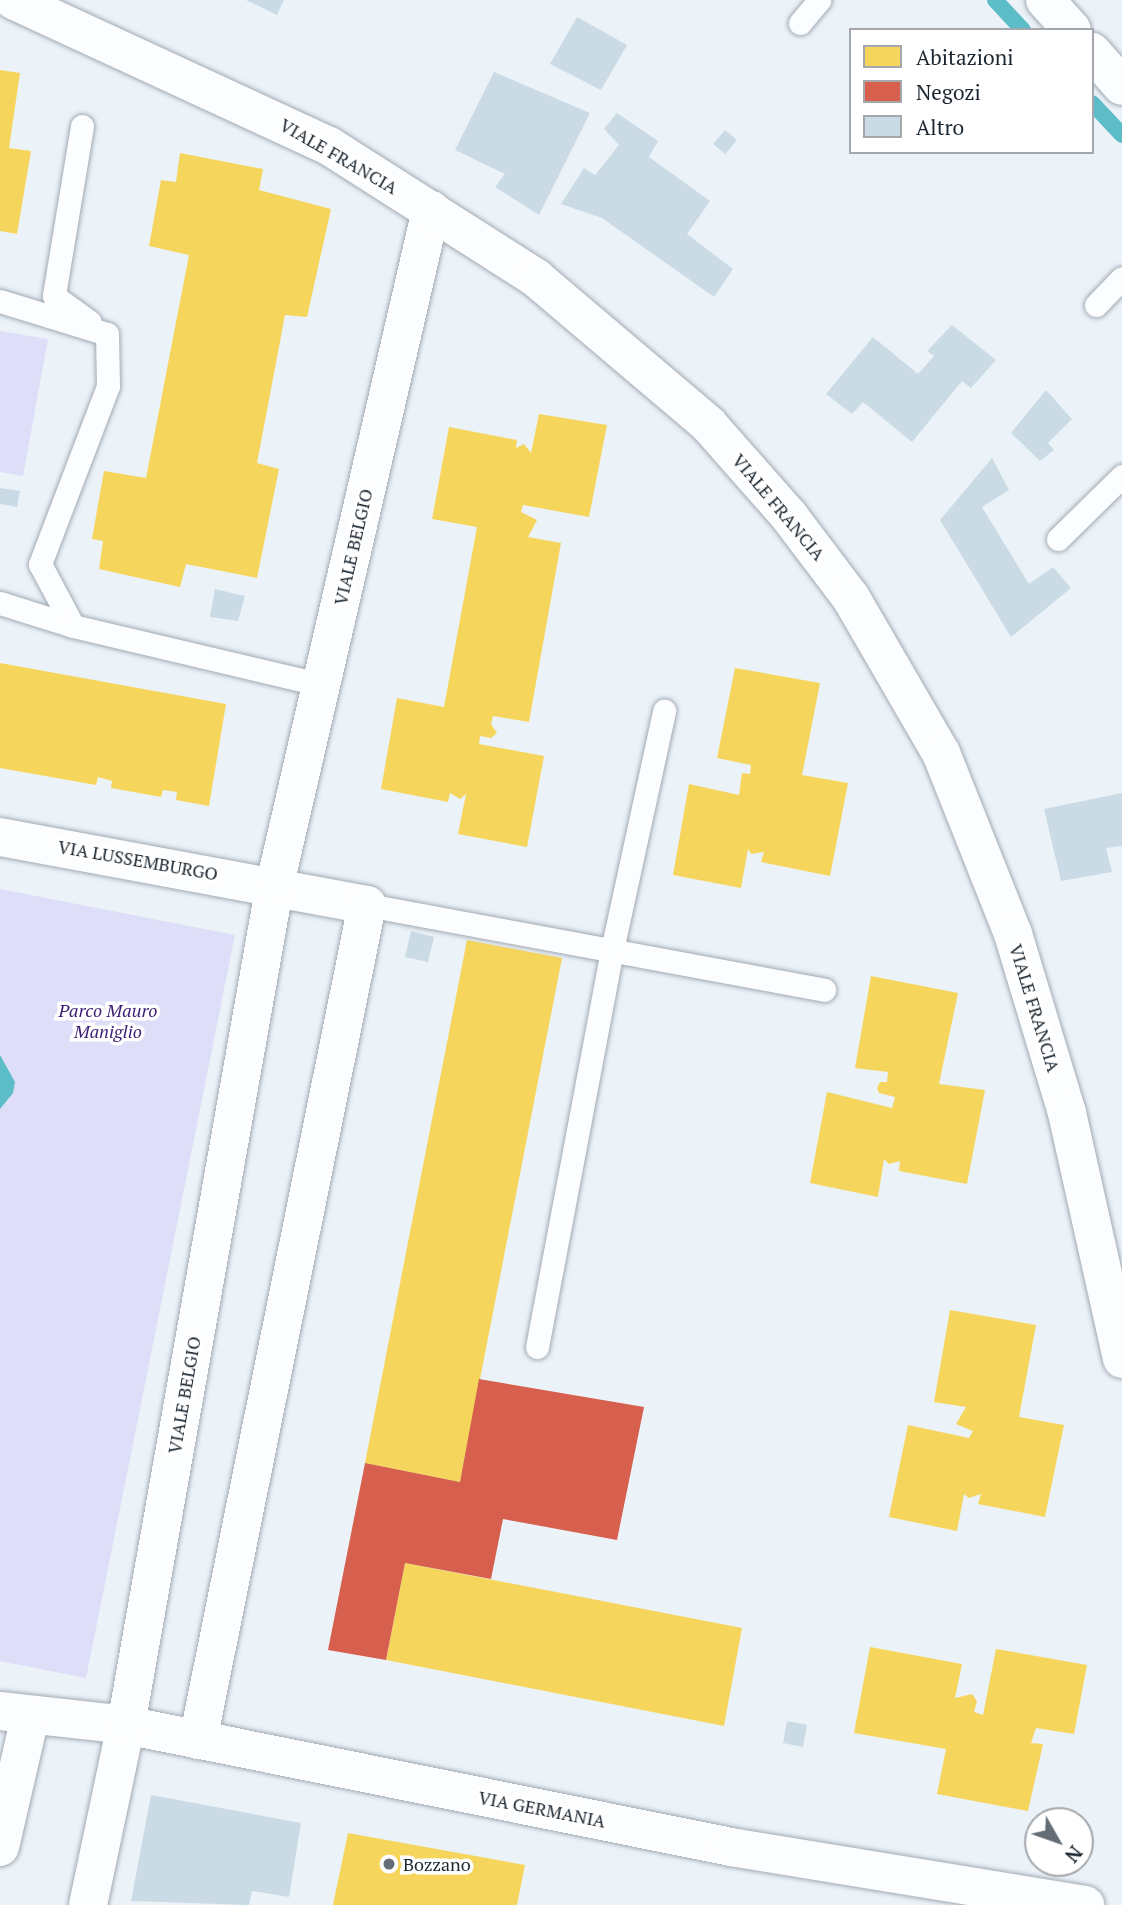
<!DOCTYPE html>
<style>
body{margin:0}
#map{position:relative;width:1122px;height:1905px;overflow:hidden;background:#ebf2f8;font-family:"PT Serif",serif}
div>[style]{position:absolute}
.green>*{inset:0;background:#dfdef8}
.water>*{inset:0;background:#5cbcc8}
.homes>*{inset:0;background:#f6d55c}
.shops>*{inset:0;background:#d6604d}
.stream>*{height:16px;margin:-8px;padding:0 8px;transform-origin:8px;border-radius:8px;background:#5cbcc8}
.building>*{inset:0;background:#cadbe5}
.roads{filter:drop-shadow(0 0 2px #a2aab2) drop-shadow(0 0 2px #a2aab2)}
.service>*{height:23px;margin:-11.5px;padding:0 11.5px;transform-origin:11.5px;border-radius:11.5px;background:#fcfdfe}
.minor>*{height:38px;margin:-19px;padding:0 19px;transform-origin:19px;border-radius:19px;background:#fcfdfe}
.tertiary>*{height:38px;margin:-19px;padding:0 19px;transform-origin:19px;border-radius:19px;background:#fcfdfe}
.dots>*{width:19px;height:19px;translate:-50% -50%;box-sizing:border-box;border:4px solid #fff;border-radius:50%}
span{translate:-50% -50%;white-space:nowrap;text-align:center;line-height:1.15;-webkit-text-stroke:7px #fff;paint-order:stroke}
.street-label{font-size:18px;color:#1b2630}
.park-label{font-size:18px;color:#3b1e74;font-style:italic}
.poi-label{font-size:18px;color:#1b2630}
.left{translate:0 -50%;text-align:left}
.legend{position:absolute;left:849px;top:28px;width:245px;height:126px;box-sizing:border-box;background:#fff;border:2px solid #a4a8ac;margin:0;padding:9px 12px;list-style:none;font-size:21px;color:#1b2630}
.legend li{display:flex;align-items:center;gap:14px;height:35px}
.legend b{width:35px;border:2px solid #a4a8ac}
.north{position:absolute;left:1024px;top:1807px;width:70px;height:70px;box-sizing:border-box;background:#fff;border:2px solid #a4a8ac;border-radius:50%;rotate:130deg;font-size:19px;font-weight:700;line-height:28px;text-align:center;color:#1b2630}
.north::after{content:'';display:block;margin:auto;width:24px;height:32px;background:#646d76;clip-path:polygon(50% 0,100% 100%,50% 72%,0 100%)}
</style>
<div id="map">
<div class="green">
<div style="clip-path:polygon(0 331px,48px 339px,23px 476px,0 472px)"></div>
<div style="clip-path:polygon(0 889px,235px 935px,86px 1678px,0 1661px)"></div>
</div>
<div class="water">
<div style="clip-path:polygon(0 1055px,15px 1082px,13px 1093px,0 1109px)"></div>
</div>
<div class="homes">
<div style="clip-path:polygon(0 70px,20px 73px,9px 148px,31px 151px,17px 234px,0 231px)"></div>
<div style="clip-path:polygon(180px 153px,263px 169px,259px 190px,331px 209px,307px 317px,285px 315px,257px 463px,279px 469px,257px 578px,186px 564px,180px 587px,99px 569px,103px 541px,92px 539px,104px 471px,146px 478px,189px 255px,149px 246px,161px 180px,176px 182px)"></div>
<div style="clip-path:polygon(539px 414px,607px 425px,589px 517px,523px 505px,521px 512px,537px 520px,528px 537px,561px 543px,529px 722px,493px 716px,491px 724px,497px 733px,491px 738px,480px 736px,479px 744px,544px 756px,527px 847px,458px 834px,466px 794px,460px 799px,450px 793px,448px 802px,381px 789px,397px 698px,444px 707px,477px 527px,432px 519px,449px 427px,517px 440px,516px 448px,524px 444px,531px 453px)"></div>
<div style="clip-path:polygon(0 663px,226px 704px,209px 806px,176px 800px,177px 792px,163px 790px,161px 797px,111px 788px,112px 781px,98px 777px,96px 785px,0 768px)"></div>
<div style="clip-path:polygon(735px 668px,820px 683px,802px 775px,848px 783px,830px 876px,761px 862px,764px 852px,751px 854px,748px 849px,741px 888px,673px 875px,689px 784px,739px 795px,742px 773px,750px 774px,751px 765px,717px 758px)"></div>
<div style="clip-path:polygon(467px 940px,562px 958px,460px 1482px,365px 1463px)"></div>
<div style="clip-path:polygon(871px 976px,958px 993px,939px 1084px,985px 1090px,967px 1184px,899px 1171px,900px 1161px,889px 1164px,884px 1159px,878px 1197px,810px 1183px,827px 1092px,892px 1108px,895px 1097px,879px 1093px,877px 1088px,880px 1082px,887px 1082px,888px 1072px,855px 1068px)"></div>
<div style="clip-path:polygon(950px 1310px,1036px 1325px,1019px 1417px,1064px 1425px,1045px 1517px,978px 1504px,981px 1494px,969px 1498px,964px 1494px,957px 1531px,889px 1517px,908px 1425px,969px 1438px,973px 1431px,956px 1424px,966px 1407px,934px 1402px)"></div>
<div style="clip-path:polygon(405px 1563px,742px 1628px,724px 1726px,386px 1660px)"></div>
<div style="clip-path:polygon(870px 1647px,962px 1664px,955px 1698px,972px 1694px,977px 1701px,974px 1712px,983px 1715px,996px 1649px,1087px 1665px,1074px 1734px,1036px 1728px,1031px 1743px,1043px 1744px,1028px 1811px,937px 1794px,946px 1749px,854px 1733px)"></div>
<div style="clip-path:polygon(348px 1833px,525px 1865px,517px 1905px,333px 1905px)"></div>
</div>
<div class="shops">
<div style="clip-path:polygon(479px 1379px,644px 1407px,617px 1540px,503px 1519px,491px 1579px,405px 1563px,386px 1660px,328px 1650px,365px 1463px,460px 1482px)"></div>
</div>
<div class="stream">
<div style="left:995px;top:0;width:41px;rotate:47deg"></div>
<div style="left:1092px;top:103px;width:44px;rotate:46.8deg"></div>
</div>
<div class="building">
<div style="clip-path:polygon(246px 0,284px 0,277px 15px)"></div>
<div style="clip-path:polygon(577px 17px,627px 45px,601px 90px,550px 64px)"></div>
<div style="clip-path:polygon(494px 72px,590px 113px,539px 215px,495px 187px,505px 174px,455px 150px)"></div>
<div style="clip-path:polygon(617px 113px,658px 141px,649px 157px,710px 201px,687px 234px,733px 269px,714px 297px,602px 218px,561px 204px,584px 168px,595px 175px,619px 145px,604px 129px)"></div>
<div style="clip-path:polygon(725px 130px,737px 140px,725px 154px,713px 144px)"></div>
<div style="clip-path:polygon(952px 325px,996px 360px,971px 388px,962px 381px,912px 442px,863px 402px,852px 414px,826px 394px,873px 337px,918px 374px,934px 356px,927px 351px)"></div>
<div style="clip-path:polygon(1046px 390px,1072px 419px,1048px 443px,1054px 450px,1040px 461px,1011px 433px)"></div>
<div style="clip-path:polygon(992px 458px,1009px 490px,982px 507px,1029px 584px,1053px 567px,1071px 588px,1011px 637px,940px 520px)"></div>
<div style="clip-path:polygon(0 488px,20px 491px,17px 507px,0 504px)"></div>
<div style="clip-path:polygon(215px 589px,245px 596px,238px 621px,210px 617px)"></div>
<div style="clip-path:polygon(1122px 793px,1122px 846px,1106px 848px,1112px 872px,1061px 881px,1044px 809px)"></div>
<div style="clip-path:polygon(411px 931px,434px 937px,428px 962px,405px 957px)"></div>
<div style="clip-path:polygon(787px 1721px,807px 1725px,803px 1747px,783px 1743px)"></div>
<div style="clip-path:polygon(151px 1795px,301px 1823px,289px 1897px,252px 1891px,249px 1905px,131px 1901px)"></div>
</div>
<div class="roads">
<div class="service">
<div style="left:800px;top:23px;width:30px;rotate:-50deg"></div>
<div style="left:82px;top:126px;width:172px;rotate:99.4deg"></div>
<div style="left:54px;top:296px;width:44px;rotate:35.8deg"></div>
<div style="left:0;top:301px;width:112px;rotate:17.1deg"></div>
<div style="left:107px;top:334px;width:52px;rotate:88.9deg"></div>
<div style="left:108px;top:386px;width:191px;rotate:110.9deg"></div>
<div style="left:40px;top:564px;width:70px;rotate:62deg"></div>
<div style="left:1096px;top:305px;width:37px;rotate:-46deg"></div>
<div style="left:1058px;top:539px;width:90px;rotate:-44.5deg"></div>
<div style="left:0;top:603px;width:77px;rotate:17.5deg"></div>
<div style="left:73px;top:626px;width:256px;rotate:13.3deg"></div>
<div style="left:367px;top:905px;width:465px;rotate:10.5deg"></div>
<div style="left:537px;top:1347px;width:404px;rotate:-79.3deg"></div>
<div style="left:612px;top:950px;width:245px;rotate:-77.7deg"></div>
</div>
<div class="minor">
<div style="left:1045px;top:0;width:40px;rotate:48deg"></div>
<div style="left:1092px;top:52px;width:45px;rotate:48.6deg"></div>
<div style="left:0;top:837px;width:373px;rotate:10.5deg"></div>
<div style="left:367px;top:905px;width:852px;rotate:101.44deg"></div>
<div style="left:0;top:1711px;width:127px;rotate:6.3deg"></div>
<div style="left:126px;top:1725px;width:617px;rotate:11.4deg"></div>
<div style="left:731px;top:1847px;width:359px;rotate:9.3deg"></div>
<div style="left:0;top:1847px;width:133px;rotate:-77deg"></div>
<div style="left:88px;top:1905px;width:184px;rotate:-78.1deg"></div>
<div style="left:126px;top:1725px;width:854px;rotate:-79.95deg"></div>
<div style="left:275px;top:884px;width:692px;rotate:-76.97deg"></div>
</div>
<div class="tertiary">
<div style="left:13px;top:0;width:348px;rotate:24.8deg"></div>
<div style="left:329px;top:146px;width:246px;rotate:32.5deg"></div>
<div style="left:536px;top:278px;width:226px;rotate:40.3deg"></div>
<div style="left:708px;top:424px;width:123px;rotate:48.6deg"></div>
<div style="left:789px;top:516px;width:103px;rotate:52.9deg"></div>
<div style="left:851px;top:598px;width:179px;rotate:59.9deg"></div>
<div style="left:941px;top:753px;width:195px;rotate:68.3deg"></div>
<div style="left:1013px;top:934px;width:187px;rotate:73.2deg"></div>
<div style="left:1067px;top:1113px;width:252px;rotate:77.4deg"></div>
</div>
</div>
<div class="dots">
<div style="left:389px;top:1864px;background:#646d76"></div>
</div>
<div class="street-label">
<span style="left:339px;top:156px;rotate:30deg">VIALE FRANCIA</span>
<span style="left:779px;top:507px;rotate:50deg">VIALE FRANCIA</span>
<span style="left:353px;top:547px;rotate:-77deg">VIALE BELGIO</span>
<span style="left:138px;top:860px;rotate:10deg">VIA LUSSEMBURGO</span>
<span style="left:1035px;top:1008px;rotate:73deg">VIALE FRANCIA</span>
<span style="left:184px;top:1395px;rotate:-80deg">VIALE BELGIO</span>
<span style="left:542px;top:1809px;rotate:11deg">VIA GERMANIA</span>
</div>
<div class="park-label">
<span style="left:108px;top:1021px">Parco Mauro<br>Maniglio</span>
</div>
<div class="poi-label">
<span class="left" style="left:403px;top:1864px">Bozzano</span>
</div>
<ul class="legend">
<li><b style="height:19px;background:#f6d55c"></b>Abitazioni</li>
<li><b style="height:19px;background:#d6604d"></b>Negozi</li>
<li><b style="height:19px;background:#cadbe5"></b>Altro</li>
</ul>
<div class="north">N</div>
</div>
